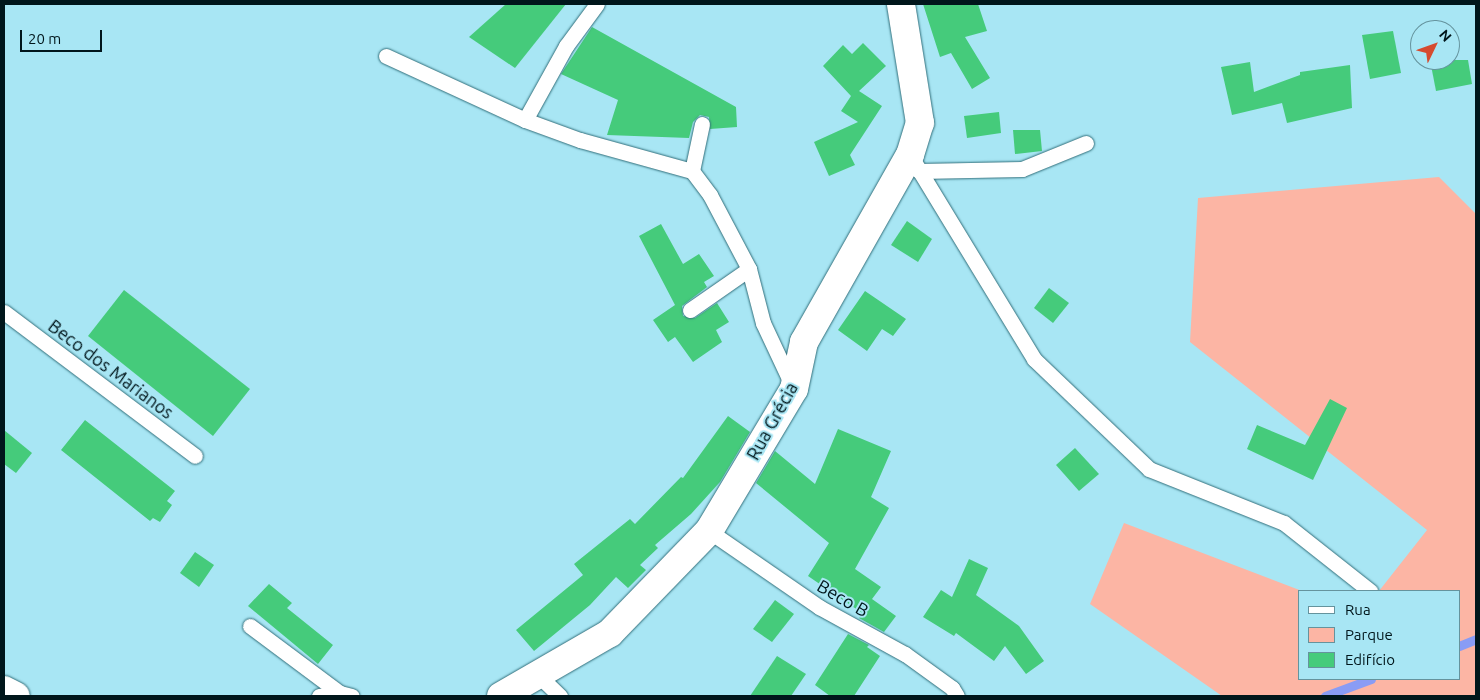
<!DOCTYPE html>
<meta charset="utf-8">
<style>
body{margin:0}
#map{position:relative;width:1480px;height:700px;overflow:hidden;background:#a8e6f4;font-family:Ubuntu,sans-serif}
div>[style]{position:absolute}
.green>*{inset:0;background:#fcb5a4}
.stream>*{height:9px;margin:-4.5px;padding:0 4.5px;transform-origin:4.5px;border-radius:4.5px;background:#899cf5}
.building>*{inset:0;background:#45cb7b}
.roads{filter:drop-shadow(0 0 1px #316e7a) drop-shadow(0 0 1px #316e7a)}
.service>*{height:15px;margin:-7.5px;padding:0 7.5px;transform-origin:7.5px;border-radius:7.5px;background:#fff}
.minor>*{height:28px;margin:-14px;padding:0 14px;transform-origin:14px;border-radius:14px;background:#fff}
span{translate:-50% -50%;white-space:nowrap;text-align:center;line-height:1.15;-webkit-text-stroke:4px #a8e6f4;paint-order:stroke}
.street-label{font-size:18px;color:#00161b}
.frame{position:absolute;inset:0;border:5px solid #00161b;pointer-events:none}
.legend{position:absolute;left:1298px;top:590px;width:162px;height:90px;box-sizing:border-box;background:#a8e6f4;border:1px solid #65939d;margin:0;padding:6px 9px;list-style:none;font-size:15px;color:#00161b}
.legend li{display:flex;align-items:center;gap:10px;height:25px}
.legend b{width:25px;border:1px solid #65939d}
.north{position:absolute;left:1410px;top:20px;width:50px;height:50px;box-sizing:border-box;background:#a8e6f4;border:1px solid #65939d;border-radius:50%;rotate:48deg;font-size:14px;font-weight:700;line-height:20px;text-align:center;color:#00161b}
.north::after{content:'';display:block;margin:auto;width:18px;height:22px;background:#d64b2f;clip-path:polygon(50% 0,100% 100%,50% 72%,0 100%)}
.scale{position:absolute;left:20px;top:30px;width:82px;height:22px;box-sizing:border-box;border:2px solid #00161b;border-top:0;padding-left:6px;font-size:15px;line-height:18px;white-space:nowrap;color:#00161b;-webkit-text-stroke:4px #a8e6f4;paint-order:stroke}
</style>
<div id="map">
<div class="green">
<div style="clip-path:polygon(1439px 177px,1476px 214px,1476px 696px,1222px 696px,1090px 604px,1124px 523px,1302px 591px,1299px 591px,1299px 679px,1459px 679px,1459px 591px,1379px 591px,1427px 530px,1190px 342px,1198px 198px)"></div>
</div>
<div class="stream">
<div style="left:1459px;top:646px;width:18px;rotate:-22deg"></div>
<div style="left:1325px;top:696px;width:49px;rotate:-20.3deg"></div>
</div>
<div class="building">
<div style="clip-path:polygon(506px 4px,566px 4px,515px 68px,469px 37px)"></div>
<div style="clip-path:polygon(923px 4px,978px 4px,987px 31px,965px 37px,990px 78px,972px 89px,951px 53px,940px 57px)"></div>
<div style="clip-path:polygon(592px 27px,736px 107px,737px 127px,710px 129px,709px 117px,700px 115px,693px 122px,689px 138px,607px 135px,618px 100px,561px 74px)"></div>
<div style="clip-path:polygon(1393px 31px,1401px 73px,1370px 79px,1362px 35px)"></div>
<div style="clip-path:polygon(863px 43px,886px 66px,859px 91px,882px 106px,850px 155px,855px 165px,829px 176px,814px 142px,858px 122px,841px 111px,851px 96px,823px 66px,843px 45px,852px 54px)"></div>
<div style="clip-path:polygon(1430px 60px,1468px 60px,1472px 84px,1436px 91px)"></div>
<div style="clip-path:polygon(1250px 62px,1254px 92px,1300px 75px,1300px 72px,1350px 65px,1352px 108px,1287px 123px,1282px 103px,1232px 115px,1221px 67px)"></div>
<div style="clip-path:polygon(999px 112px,1001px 133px,967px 138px,964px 116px)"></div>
<div style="clip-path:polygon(1013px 130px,1040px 130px,1042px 151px,1015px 154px)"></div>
<div style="clip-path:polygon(907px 221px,932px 239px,918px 262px,891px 245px)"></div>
<div style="clip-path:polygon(661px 224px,683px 264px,699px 254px,714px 276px,704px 282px,707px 287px,682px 306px,683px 316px,695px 318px,717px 303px,729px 322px,716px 330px,722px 342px,693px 362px,675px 337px,668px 342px,653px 320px,675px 305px,639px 236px)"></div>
<div style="clip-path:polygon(1049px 288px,1069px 303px,1053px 323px,1034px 308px)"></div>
<div style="clip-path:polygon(124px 290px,250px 389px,213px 436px,88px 336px)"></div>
<div style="clip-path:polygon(865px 291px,906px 319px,893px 336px,882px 329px,867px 351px,838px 330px)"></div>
<div style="clip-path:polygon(1330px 399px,1347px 408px,1313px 480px,1247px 449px,1257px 425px,1305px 445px)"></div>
<div style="clip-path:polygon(728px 416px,750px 432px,720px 482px,691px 514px,655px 545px,658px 548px,640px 565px,646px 570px,628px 588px,616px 577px,590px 605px,534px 651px,516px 630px,583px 575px,574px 564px,630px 519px,635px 524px,681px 477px,683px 478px)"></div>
<div style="clip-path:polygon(85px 420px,175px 491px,167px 501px,172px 505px,160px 522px,153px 518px,150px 521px,61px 450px)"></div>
<div style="clip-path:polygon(838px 429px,891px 451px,871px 497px,889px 508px,855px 569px,881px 587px,872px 599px,896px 616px,884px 632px,859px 618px,862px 613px,808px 576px,829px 543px,756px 483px,775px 451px,815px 484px)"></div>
<div style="clip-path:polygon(4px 430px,32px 453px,16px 473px,4px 464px)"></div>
<div style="clip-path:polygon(1075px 448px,1099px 474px,1079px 491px,1056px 465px)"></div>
<div style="clip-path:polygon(195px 552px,214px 565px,199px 587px,180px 573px)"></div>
<div style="clip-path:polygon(969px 559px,988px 568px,976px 595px,1019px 626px,1044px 661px,1026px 674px,1005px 646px,994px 661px,956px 633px,954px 636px,923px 617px,941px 590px,952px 597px)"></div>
<div style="clip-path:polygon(269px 584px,292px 603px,287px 608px,333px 645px,318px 664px,248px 606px)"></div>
<div style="clip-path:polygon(775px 600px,794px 614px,772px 642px,753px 629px)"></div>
<div style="clip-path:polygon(848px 634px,869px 645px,867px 647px,880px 656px,854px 696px,830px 696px,815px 685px)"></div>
<div style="clip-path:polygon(777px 656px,806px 674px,791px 696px,750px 696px)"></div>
</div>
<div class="roads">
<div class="service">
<div style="left:386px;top:56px;width:153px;rotate:24.7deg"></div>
<div style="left:525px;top:120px;width:59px;rotate:20deg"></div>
<div style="left:580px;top:140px;width:116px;rotate:15.5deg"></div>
<div style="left:692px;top:171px;width:30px;rotate:53deg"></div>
<div style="left:710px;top:195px;width:84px;rotate:62.2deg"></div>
<div style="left:749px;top:269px;width:56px;rotate:75.5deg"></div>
<div style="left:763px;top:323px;width:68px;rotate:64.9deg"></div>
<div style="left:525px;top:120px;width:85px;rotate:-61deg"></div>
<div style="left:566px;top:46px;width:52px;rotate:-53.6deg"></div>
<div style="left:910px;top:155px;width:239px;rotate:58.7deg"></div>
<div style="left:1034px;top:359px;width:159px;rotate:43.7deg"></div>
<div style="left:1149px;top:469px;width:145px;rotate:21.8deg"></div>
<div style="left:1284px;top:523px;width:110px;rotate:38.3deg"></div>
<div style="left:692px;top:171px;width:48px;rotate:-78deg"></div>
<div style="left:919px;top:171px;width:103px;rotate:-1.1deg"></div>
<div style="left:1022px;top:169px;width:69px;rotate:-22.1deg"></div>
<div style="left:690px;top:310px;width:72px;rotate:-34.8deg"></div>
<div style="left:4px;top:312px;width:239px;rotate:37deg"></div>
<div style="left:709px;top:531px;width:134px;rotate:34.6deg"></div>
<div style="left:819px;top:607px;width:98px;rotate:28.7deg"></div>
<div style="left:905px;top:654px;width:58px;rotate:35.9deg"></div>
<div style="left:952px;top:688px;width:9px;rotate:58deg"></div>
<div style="left:250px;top:626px;width:112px;rotate:36.7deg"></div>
<div style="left:537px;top:674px;width:32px;rotate:44deg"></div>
<div style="left:319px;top:696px;width:21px;rotate:-8deg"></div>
<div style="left:340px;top:693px;width:12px;rotate:14deg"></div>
</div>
<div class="minor">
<div style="left:4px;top:690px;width:13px;rotate:27deg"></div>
<div style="left:501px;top:696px;width:126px;rotate:-30deg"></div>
<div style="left:610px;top:633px;width:142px;rotate:-45.9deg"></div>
<div style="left:709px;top:531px;width:165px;rotate:-59.1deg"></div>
<div style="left:794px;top:389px;width:48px;rotate:-78deg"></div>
<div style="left:804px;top:342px;width:215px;rotate:-60.5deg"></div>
<div style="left:910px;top:155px;width:34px;rotate:-73deg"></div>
<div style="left:920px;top:123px;width:121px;rotate:-99.1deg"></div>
</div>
</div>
<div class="street-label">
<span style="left:111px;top:369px;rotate:37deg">Beco dos Marianos</span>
<span style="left:772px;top:421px;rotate:-61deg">Rua Grécia</span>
<span style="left:843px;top:598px;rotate:30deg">Beco B</span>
</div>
<div class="frame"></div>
<ul class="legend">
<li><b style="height:6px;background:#fff"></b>Rua</li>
<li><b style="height:14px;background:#fcb5a4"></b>Parque</li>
<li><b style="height:14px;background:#45cb7b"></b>Edifício</li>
</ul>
<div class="north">N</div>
<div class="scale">20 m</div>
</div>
